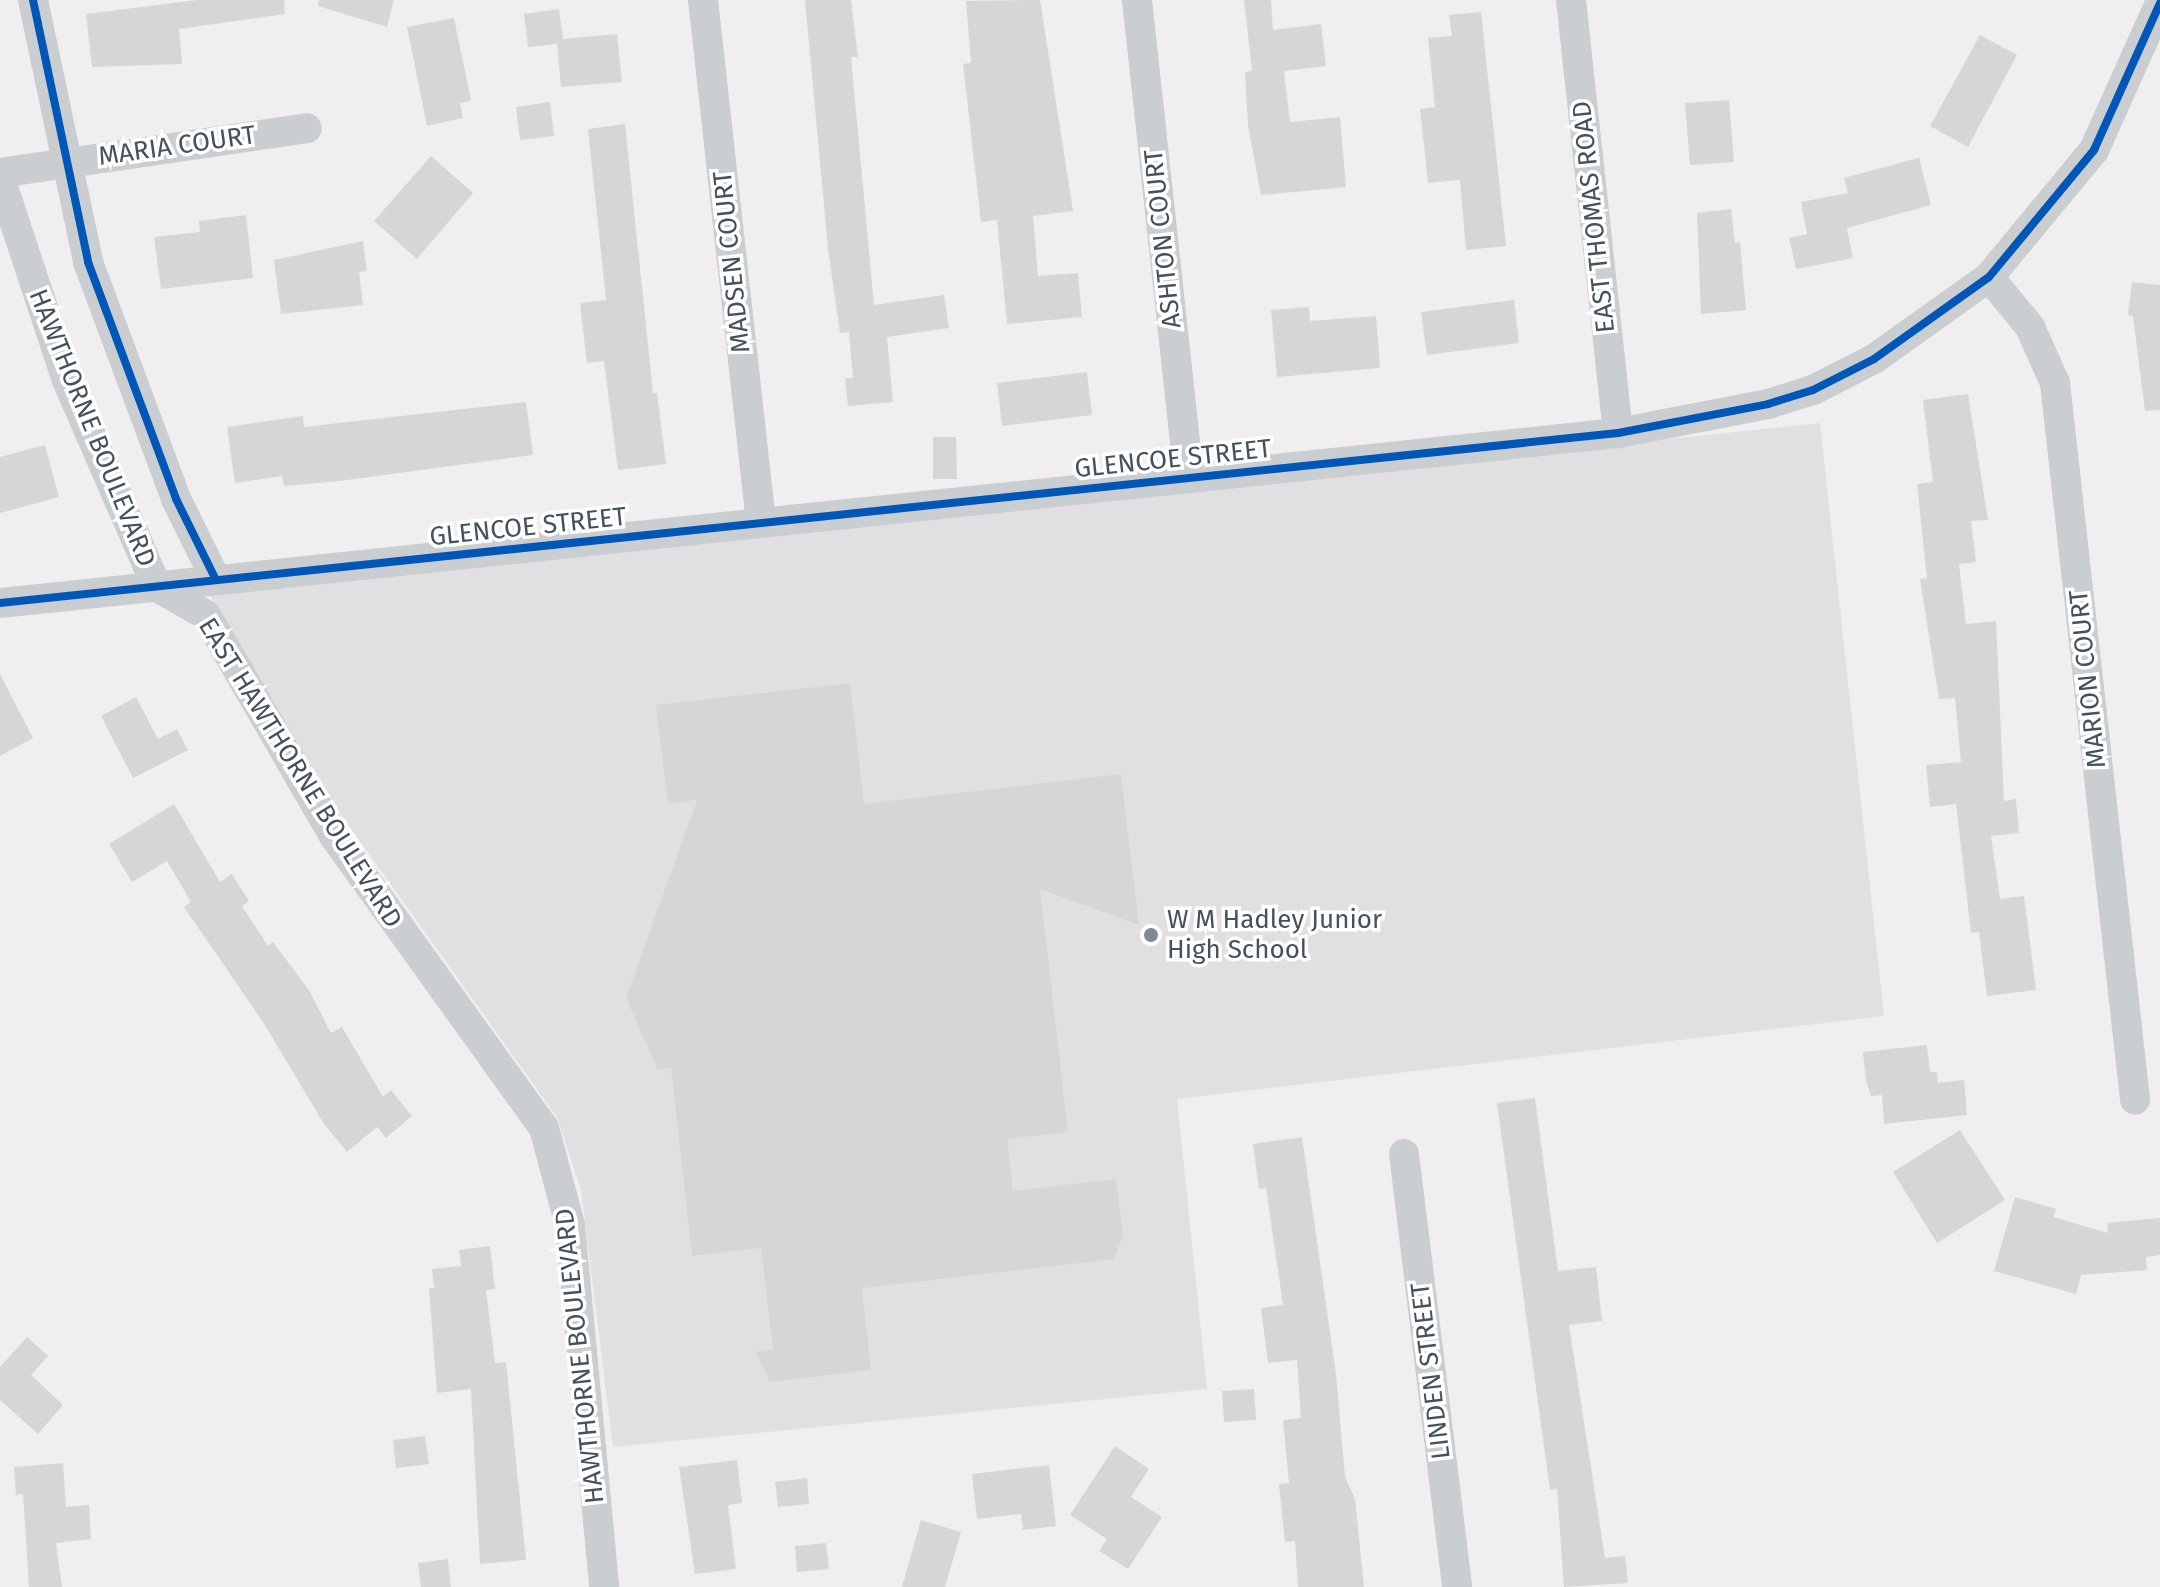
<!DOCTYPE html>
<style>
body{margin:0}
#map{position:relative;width:2160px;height:1587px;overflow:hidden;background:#f0eeee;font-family:"Fira Sans",sans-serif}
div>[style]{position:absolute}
.education>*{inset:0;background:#e1dfe1}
.building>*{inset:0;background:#d6d6d9}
.minor>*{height:30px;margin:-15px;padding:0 15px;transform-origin:15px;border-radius:15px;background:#caced0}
.cycleway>*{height:8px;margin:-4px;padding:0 4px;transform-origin:4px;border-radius:4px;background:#0057b8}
.dots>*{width:22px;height:22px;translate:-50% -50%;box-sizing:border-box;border:4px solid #fff;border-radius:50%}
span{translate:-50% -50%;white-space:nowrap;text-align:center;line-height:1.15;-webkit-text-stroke:7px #fff;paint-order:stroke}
.street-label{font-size:26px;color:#44525d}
.poi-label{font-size:26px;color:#44525d}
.left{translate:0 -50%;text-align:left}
</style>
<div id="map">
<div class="education">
<div style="clip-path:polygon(1820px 423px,1884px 1016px,1177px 1099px,1207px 1389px,613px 1447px,581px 1190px,557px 1117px,294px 749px,210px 595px)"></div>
</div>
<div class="building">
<div style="clip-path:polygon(197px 0,284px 0,285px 14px,179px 29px,182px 64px,92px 67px,86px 14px)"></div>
<div style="clip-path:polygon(319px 0,394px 0,387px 27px,318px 6px)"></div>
<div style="clip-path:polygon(805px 0,851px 0,858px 57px,851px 57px,874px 305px,944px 295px,949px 328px,887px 337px,893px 402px,848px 406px,845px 378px,853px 378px,849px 332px,840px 333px,828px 249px)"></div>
<div style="clip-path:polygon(1040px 0,1073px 211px,1033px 216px,1038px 276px,1078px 273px,1082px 317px,1007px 324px,997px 220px,981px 222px,963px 64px,971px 63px,966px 1px)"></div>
<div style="clip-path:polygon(1244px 0,1271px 0,1273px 30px,1321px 24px,1326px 66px,1284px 71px,1290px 122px,1340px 117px,1346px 187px,1261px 195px,1248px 126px,1245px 72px,1252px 71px)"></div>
<div style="clip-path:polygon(559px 9px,563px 39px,617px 34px,622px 82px,561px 87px,557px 44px,528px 47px,524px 14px)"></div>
<div style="clip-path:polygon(1481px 12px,1506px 246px,1466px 250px,1460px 180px,1428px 183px,1420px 109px,1435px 107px,1428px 38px,1452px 36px,1449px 15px)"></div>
<div style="clip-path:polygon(454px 18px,471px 101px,460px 103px,463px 118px,427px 126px,407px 27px)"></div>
<div style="clip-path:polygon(1980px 35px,2017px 55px,1968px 147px,1930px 126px)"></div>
<div style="clip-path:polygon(1729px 100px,1734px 162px,1690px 165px,1685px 103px)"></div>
<div style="clip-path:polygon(550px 102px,554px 136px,520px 140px,516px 107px)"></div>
<div style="clip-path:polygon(625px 124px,653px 393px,657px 393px,666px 464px,618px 470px,604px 361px,587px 363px,580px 303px,606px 300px,588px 129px)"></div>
<div style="clip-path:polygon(431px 156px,473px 193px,417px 259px,374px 221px)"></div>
<div style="clip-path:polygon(1919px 158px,1931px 205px,1847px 228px,1853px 258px,1796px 269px,1789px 238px,1807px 234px,1801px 202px,1848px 193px,1844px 178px)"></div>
<div style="clip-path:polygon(1731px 209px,1735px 243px,1740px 242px,1746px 310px,1701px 314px,1697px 213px)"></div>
<div style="clip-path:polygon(246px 215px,253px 278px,161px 289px,154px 237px,200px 232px,199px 221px)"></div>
<div style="clip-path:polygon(363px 241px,367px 271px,359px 272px,363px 305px,281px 314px,274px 260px)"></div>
<div style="clip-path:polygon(2132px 282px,2160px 285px,2160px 410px,2145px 411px,2133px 316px,2128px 315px)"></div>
<div style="clip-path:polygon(1514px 300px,1519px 343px,1427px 355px,1421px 312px)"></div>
<div style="clip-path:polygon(1309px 307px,1310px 321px,1376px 316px,1380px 368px,1277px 377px,1271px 310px)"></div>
<div style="clip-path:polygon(1087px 372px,1092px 415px,1002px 426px,997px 383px)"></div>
<div style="clip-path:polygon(1968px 394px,1988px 520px,1971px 521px,1976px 562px,1959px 564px,1966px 624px,1996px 621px,2004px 801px,2016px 799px,2019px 833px,1991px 836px,2000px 899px,2024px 896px,2036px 990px,1987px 996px,1979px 932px,1971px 933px,1956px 804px,1930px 807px,1926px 765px,1961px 762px,1955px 698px,1939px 699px,1920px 579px,1927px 578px,1917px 484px,1933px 482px,1923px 400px)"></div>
<div style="clip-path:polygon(526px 402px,533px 455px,340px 481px,284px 486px,282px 476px,235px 483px,227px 427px,303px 416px,304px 427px)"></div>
<div style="clip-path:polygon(933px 437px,956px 437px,957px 479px,933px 479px)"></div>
<div style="clip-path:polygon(45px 445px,59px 497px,0 513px,0 457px)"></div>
<div style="clip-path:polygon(0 674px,33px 738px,0 756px)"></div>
<div style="clip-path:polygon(850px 683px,864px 804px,1121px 774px,1139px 925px,1040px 889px,1068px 1132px,1007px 1139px,1013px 1191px,1116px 1179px,1123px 1235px,1114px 1259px,862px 1288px,871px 1370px,770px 1382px,756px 1352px,773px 1349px,761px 1248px,692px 1256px,671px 1068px,658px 1070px,626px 998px,697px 800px,668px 804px,656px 705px)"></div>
<div style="clip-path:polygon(136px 697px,158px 739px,177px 729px,188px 750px,133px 778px,101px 716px)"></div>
<div style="clip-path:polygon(174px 804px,220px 882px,232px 874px,249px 901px,242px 906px,268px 946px,273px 942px,309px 990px,331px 1033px,342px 1027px,383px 1097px,391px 1090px,412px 1116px,386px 1138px,377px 1127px,347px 1152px,324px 1124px,263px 1022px,184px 907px,191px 902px,167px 861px,132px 882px,109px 844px)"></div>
<div style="clip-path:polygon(1927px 1045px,1930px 1072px,1937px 1072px,1938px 1083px,1964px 1080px,1967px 1115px,1884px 1124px,1882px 1095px,1871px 1096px,1866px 1081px,1863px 1052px)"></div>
<div style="clip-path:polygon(1535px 1098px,1558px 1271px,1596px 1267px,1602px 1321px,1569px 1325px,1605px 1558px,1625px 1556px,1628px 1583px,1564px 1587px,1557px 1489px,1550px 1490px,1497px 1103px)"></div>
<div style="clip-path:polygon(1960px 1130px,2005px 1200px,1937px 1243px,1893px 1172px)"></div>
<div style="clip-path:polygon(1302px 1137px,1336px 1374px,1345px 1477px,1355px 1499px,1364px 1587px,1298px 1587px,1295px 1541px,1285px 1542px,1279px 1484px,1289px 1483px,1283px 1420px,1301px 1418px,1297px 1360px,1268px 1363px,1261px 1308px,1283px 1305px,1266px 1188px,1259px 1189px,1253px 1144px)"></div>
<div style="clip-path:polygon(2015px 1197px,2056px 1209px,2053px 1217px,2108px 1233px,2107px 1223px,2160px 1218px,2160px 1255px,2146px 1257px,2147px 1270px,2081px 1275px,2076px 1294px,1994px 1271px)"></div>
<div style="clip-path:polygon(490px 1246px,495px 1289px,486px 1290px,495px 1363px,506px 1362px,526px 1560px,480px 1564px,471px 1389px,437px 1393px,429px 1288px,434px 1288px,432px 1269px,461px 1266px,459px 1250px)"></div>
<div style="clip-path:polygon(27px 1337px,48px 1356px,31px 1375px,63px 1405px,38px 1434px,0 1400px,0 1367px)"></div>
<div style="clip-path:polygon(1254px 1389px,1256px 1420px,1224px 1422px,1222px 1391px)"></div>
<div style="clip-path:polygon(425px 1436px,429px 1464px,396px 1468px,393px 1440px)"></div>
<div style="clip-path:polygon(1115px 1446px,1149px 1469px,1131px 1497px,1162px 1517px,1128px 1569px,1099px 1551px,1107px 1539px,1070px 1515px)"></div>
<div style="clip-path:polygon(737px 1460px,742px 1503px,728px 1505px,736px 1569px,695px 1574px,679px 1467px)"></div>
<div style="clip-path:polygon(63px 1463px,66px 1507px,89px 1505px,91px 1539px,56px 1543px,62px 1587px,29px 1587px,23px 1494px,16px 1495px,14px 1467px)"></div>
<div style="clip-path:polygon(1049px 1465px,1056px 1526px,1023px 1530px,1021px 1514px,977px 1519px,972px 1474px)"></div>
<div style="clip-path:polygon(807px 1478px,809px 1504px,778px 1507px,775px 1482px)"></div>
<div style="clip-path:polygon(921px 1520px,961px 1532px,945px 1587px,902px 1587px)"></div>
<div style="clip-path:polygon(826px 1543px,829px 1569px,797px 1572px,795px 1546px)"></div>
<div style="clip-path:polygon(448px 1559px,451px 1587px,421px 1587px,418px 1563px)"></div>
</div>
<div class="minor">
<div style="left:33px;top:0;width:268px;rotate:78.1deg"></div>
<div style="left:88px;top:262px;width:253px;rotate:69.6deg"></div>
<div style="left:176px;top:499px;width:90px;rotate:63.7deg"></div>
<div style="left:703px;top:0;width:526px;rotate:83.67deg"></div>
<div style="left:1137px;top:0;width:480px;rotate:83.8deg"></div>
<div style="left:1571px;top:0;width:436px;rotate:83.8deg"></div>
<div style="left:0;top:173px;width:310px;rotate:-8.3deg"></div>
<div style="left:0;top:178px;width:211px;rotate:71.7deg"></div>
<div style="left:66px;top:378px;width:228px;rotate:66.5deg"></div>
<div style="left:157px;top:587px;width:56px;rotate:29.7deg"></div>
<div style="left:206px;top:615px;width:255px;rotate:59.9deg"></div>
<div style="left:334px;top:836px;width:360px;rotate:54.3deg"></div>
<div style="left:544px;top:1128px;width:100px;rotate:75deg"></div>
<div style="left:570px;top:1225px;width:364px;rotate:84.6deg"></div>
<div style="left:1989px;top:277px;width:65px;rotate:50.6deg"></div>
<div style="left:2030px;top:327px;width:61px;rotate:65.9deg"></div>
<div style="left:2055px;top:383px;width:721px;rotate:83.63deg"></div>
<div style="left:0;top:603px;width:1627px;rotate:-6deg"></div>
<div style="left:1618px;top:433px;width:153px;rotate:-10.9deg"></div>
<div style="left:1768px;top:404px;width:47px;rotate:-17.3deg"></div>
<div style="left:1813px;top:390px;width:68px;rotate:-26.9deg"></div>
<div style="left:1874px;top:359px;width:141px;rotate:-35.5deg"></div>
<div style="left:1989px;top:277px;width:165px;rotate:-50.4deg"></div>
<div style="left:2094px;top:150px;width:161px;rotate:-65.8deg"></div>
<div style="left:1404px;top:1154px;width:436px;rotate:83deg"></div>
</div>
<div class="cycleway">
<div style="left:33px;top:0;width:268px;rotate:78.1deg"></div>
<div style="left:88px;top:262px;width:253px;rotate:69.6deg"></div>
<div style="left:176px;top:499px;width:90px;rotate:63.7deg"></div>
<div style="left:0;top:603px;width:1627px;rotate:-6deg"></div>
<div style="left:1618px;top:433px;width:153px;rotate:-10.9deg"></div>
<div style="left:1768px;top:404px;width:47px;rotate:-17.3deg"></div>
<div style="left:1813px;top:390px;width:68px;rotate:-26.9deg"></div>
<div style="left:1874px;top:359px;width:141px;rotate:-35.5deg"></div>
<div style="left:1989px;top:277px;width:165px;rotate:-50.4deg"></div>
<div style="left:2094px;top:150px;width:161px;rotate:-65.8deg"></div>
</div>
<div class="dots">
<div style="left:1151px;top:935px;background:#808990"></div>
</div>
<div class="street-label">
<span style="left:177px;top:146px;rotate:-8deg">MARIA COURT</span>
<span style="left:1594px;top:217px;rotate:-96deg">EAST THOMAS ROAD</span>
<span style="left:1163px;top:239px;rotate:-96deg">ASHTON COURT</span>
<span style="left:732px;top:262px;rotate:-96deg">MADSEN COURT</span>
<span style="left:92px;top:428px;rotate:68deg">HAWTHORNE BOULEVARD</span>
<span style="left:1173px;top:459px;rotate:-6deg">GLENCOE STREET</span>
<span style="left:528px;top:527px;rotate:-6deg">GLENCOE STREET</span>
<span style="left:2088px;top:679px;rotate:-96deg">MARION COURT</span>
<span style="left:300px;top:773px;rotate:58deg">EAST HAWTHORNE BOULEVARD</span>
<span style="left:580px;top:1356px;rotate:-96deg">HAWTHORNE BOULEVARD</span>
<span style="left:1431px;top:1371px;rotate:-97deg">LINDEN STREET</span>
</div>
<div class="poi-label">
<span class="left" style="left:1167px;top:935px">W M Hadley Junior<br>High School</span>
</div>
</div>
